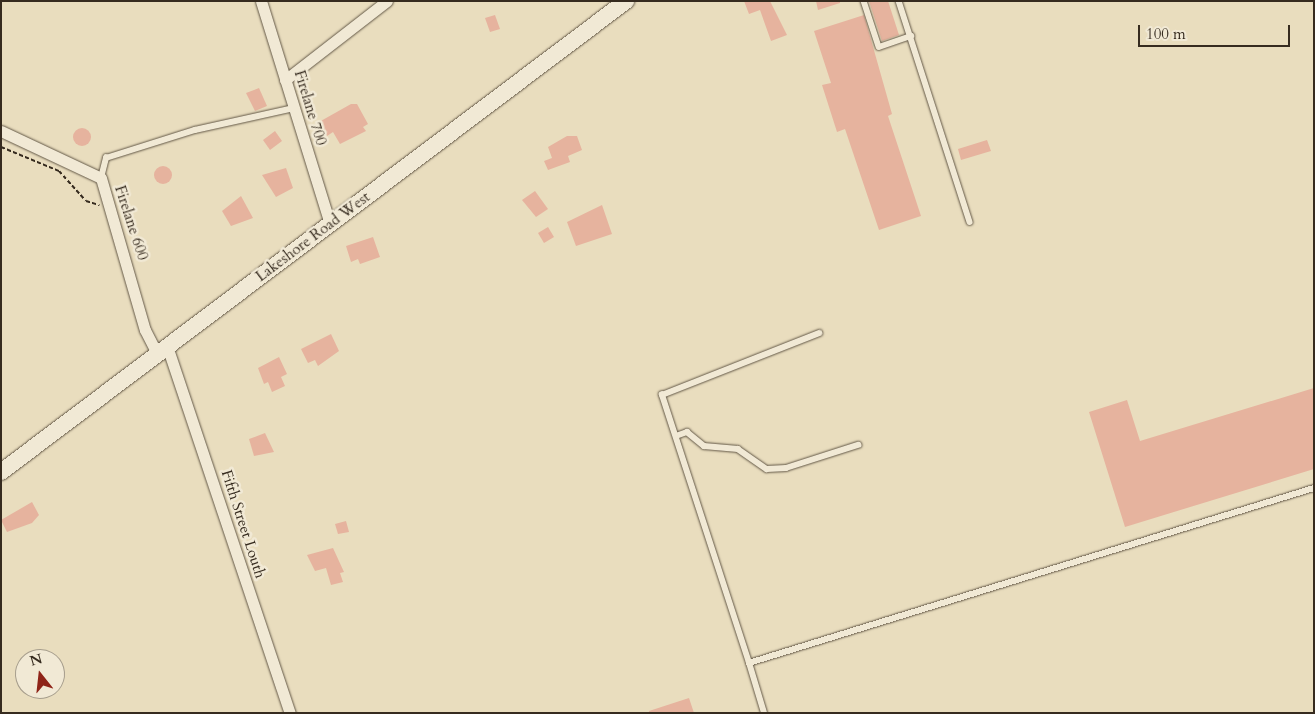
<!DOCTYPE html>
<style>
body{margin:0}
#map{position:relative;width:1315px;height:714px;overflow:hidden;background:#e9ddbe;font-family:Cardo,serif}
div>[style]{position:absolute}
.building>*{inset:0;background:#e6b39e}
.round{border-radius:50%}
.path>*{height:2px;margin-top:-1px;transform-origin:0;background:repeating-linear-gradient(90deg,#362b1f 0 4px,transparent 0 6.5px)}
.roads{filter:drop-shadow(0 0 1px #635847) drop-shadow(0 0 1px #635847)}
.lane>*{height:5.5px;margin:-2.75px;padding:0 2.75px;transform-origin:2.75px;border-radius:2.75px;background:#f1e9d5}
.street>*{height:11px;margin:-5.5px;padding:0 5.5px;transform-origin:5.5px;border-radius:5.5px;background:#f1e9d5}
.secondary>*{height:16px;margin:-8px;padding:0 8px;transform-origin:8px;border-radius:8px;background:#f1e9d5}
span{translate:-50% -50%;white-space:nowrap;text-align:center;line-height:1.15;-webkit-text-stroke:5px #f1e9d5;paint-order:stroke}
.street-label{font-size:15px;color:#362b1f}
.frame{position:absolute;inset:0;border:2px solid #362b1f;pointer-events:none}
.north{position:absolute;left:15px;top:649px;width:50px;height:50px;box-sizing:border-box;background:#f1e9d5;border:1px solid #a69d8c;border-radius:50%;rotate:344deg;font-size:14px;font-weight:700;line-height:20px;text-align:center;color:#362b1f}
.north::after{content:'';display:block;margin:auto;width:18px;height:22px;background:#8f2418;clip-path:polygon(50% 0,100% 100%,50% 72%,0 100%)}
.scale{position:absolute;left:1138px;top:25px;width:152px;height:22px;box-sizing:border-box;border:2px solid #362b1f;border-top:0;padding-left:6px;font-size:15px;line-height:18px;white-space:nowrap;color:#362b1f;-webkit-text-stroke:4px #f1e9d5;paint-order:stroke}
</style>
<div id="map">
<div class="building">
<div style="clip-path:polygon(744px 1px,770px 1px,787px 35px,771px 41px,760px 10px,749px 14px)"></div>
<div style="clip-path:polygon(816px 1px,840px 1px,840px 3px,818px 10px)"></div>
<div style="clip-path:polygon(869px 1px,888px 1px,899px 35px,882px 41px)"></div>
<div style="clip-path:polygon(495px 15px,500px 29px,490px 32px,485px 18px)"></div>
<div style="clip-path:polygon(864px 15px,892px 114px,888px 116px,921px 216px,879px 230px,845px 129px,837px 132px,822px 85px,831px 83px,814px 31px)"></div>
<div style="clip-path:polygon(259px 88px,267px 106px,255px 111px,246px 93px)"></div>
<div style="clip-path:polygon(351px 104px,357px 104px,368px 124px,363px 127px,366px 131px,340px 144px,333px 132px,327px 136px,319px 122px)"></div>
<div class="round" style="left:73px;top:128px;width:18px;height:18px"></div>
<div style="clip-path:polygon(275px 131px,282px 141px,270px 150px,263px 140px)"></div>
<div style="clip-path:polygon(567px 136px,577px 136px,582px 150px,568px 156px,570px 162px,548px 170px,544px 161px,552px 158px,548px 147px)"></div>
<div style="clip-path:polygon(987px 140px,991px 151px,961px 160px,958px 149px)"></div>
<div class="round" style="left:154px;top:166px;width:18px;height:18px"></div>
<div style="clip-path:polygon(286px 168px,293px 188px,276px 197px,262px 175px)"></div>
<div style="clip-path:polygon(535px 191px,548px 209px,536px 217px,522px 200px)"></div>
<div style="clip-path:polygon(241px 196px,253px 218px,231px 226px,222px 211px)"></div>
<div style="clip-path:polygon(602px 205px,612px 234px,576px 246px,567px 222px)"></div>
<div style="clip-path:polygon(548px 227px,554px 237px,544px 243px,538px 233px)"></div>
<div style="clip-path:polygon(373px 237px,380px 257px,360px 264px,358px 259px,351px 262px,346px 246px)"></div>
<div style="clip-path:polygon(331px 334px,339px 351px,318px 366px,315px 360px,308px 363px,301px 349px)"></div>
<div style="clip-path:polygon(279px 357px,287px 374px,281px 377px,285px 386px,272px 392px,268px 382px,264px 384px,258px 368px)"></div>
<div style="clip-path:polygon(1314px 388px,1314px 469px,1125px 527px,1089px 412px,1127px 400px,1140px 441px)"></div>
<div style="clip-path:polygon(265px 433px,274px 452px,254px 456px,249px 439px)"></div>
<div style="clip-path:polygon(32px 502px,39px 515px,32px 523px,7px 532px,1px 520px)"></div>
<div style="clip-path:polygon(346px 521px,349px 532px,338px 534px,335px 524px)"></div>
<div style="clip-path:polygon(333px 548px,344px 572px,340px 573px,343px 582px,331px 585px,326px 568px,315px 571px,307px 555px)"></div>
<div style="clip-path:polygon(689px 698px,694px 713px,649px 713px,649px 711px)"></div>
</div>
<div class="path">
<div style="left:1px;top:147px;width:63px;rotate:22.5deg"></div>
<div style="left:59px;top:171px;width:40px;rotate:48deg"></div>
<div style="left:86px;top:201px;width:14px;rotate:17deg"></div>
</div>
<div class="roads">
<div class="lane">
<div style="left:864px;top:1px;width:48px;rotate:71.9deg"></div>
<div style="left:879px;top:47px;width:34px;rotate:-19deg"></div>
<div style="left:899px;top:1px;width:232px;rotate:72.2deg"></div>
<div style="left:101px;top:178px;width:21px;rotate:-76deg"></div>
<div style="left:106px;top:158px;width:93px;rotate:-17.5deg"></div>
<div style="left:195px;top:130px;width:101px;rotate:-12.5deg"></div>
<div style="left:676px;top:436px;width:12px;rotate:-20deg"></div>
<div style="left:687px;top:432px;width:22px;rotate:39deg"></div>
<div style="left:704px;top:446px;width:34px;rotate:5deg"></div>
<div style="left:738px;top:449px;width:35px;rotate:35deg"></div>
<div style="left:767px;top:469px;width:19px;rotate:-3deg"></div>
<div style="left:786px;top:468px;width:76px;rotate:-17.7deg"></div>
<div style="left:749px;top:663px;width:282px;rotate:-108deg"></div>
<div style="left:662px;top:395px;width:169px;rotate:-21.5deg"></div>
<div style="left:764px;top:713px;width:52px;rotate:-106.7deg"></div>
<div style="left:749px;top:663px;width:591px;rotate:-17.21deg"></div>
</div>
<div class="street">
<div style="left:261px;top:1px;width:233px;rotate:72.8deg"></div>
<div style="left:285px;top:80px;width:129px;rotate:-37.8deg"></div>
<div style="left:1px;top:131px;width:110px;rotate:25.2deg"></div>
<div style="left:101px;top:178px;width:158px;rotate:73.9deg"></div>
<div style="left:145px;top:330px;width:27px;rotate:63deg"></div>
<div style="left:167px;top:346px;width:387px;rotate:71.5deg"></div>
</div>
<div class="secondary">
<div style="left:1px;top:472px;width:783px;rotate:-37deg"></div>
</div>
</div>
<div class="street-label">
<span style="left:310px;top:108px;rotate:73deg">Firelane 700</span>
<span style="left:131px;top:223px;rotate:72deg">Firelane 600</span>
<span style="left:313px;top:237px;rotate:-37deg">Lakeshore Road West</span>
<span style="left:243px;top:524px;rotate:72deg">Fifth Street Louth</span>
</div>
<div class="frame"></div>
<div class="north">N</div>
<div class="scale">100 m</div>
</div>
